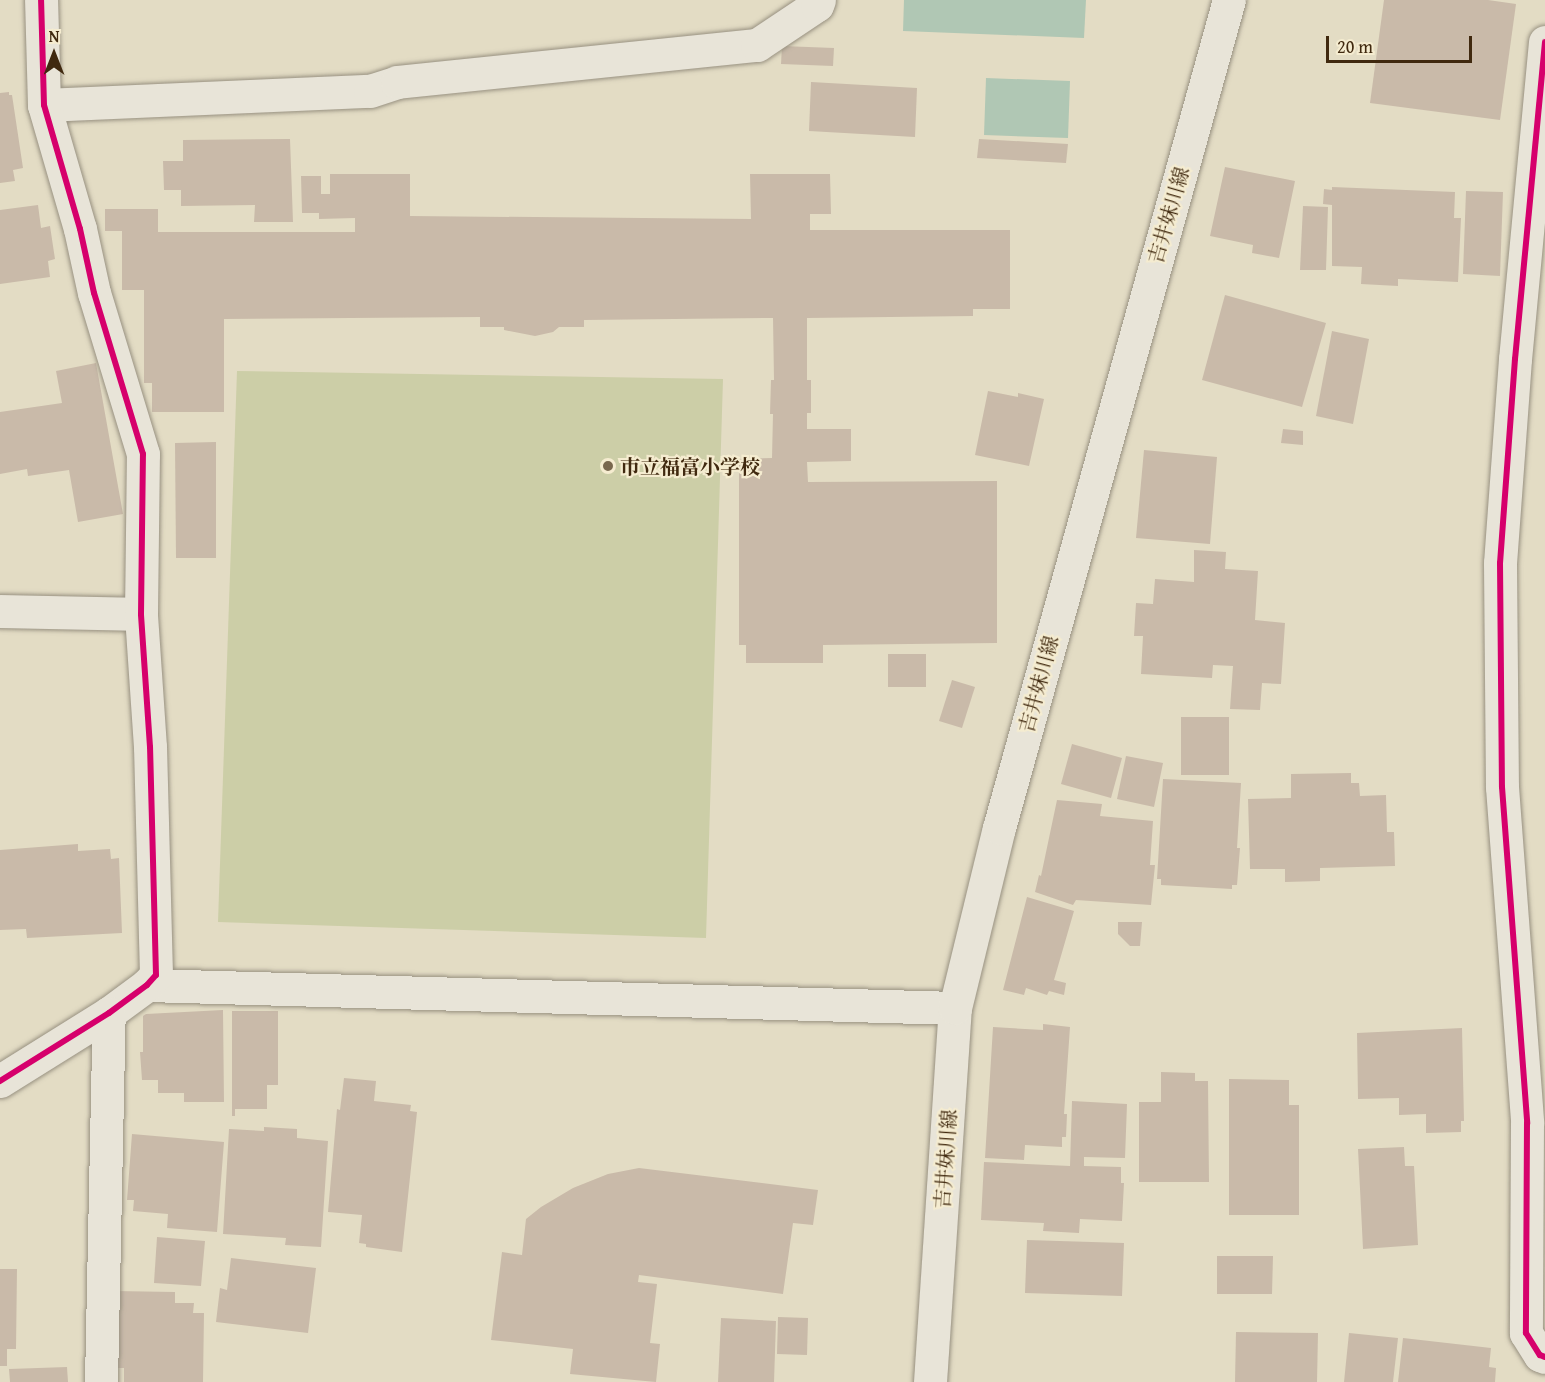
<!DOCTYPE html>
<meta charset="utf-8">
<style>
body{margin:0}
#map{position:relative;width:1545px;height:1382px;overflow:hidden;background:#e3dcc4;font-family:"Gentium Book Plus","Noto Serif JP",serif}
div>[style]{position:absolute}
.green>*{inset:0;background:#cccea7}
.water>*{inset:0;background:#b0c7b4}
.building>*{inset:0;background:#c9baa9}
.roads{filter:drop-shadow(0 0 2px #989181) drop-shadow(0 0 2px #989181)}
.minor>*{height:33px;margin:-16.5px;padding:0 16.5px;transform-origin:16.5px;border-radius:16.5px;background:#e8e4d8}
.secondary>*{height:33px;margin:-16.5px;padding:0 16.5px;transform-origin:16.5px;border-radius:16.5px;background:#e8e4d8}
.cycleway>*{height:6px;margin:-3px;padding:0 3px;transform-origin:3px;border-radius:3px;background:#d6006c}
.dots>*{width:16px;height:16px;translate:-50% -50%;box-sizing:border-box;border:3px solid #f5ecd0;border-radius:50%}
span{translate:-50% -50%;white-space:nowrap;text-align:center;line-height:1.15;-webkit-text-stroke:4.5px #f5ecd0;paint-order:stroke}
.street-label{font-size:20px;color:#40290f}
.poi-label{font-size:20px;color:#40290f;font-weight:700}
.left{translate:0 -50%;text-align:left}
.north{position:absolute;left:24px;top:24px;width:60px;height:60px;-webkit-text-stroke:4px #f5ecd0;paint-order:stroke;rotate:0deg;font-size:16px;font-weight:700;line-height:24px;text-align:center;color:#40290f}
.north::after{content:'';display:block;margin:auto;width:21px;height:27px;background:#40290f;clip-path:polygon(50% 0,100% 100%,50% 72%,0 100%)}
.scale{position:absolute;left:1326px;top:36px;width:146px;height:27px;box-sizing:border-box;border:3px solid #40290f;border-top:0;padding-left:8px;font-size:18px;line-height:21px;white-space:nowrap;color:#40290f;-webkit-text-stroke:4px #f5ecd0;paint-order:stroke}
</style>
<div id="map">
<div class="green">
<div style="clip-path:polygon(237px 371px,723px 379px,706px 938px,218px 922px)"></div>
</div>
<div class="water">
<div style="clip-path:polygon(904px 0,1086px 0,1084px 38px,903px 31px)"></div>
<div style="clip-path:polygon(986px 78px,1070px 81px,1068px 138px,984px 135px)"></div>
</div>
<div class="building">
<div style="clip-path:polygon(1384px 0,1488px 0,1516px 4px,1500px 120px,1370px 103px)"></div>
<div style="clip-path:polygon(782px 46px,834px 48px,833px 66px,781px 64px)"></div>
<div style="clip-path:polygon(811px 82px,917px 88px,915px 137px,809px 131px)"></div>
<div style="clip-path:polygon(9px 92px,9px 95px,12px 95px,23px 168px,13px 170px,15px 181px,0 183px,0 93px)"></div>
<div style="clip-path:polygon(290px 139px,293px 222px,254px 222px,255px 205px,181px 206px,181px 190px,164px 190px,163px 161px,183px 161px,183px 140px)"></div>
<div style="clip-path:polygon(979px 139px,1068px 144px,1066px 163px,977px 158px)"></div>
<div style="clip-path:polygon(1225px 167px,1295px 181px,1279px 258px,1252px 253px,1253px 245px,1210px 236px)"></div>
<div style="clip-path:polygon(330px 174px,410px 174px,410px 216px,751px 219px,750px 174px,830px 174px,831px 214px,810px 214px,810px 230px,1010px 230px,1010px 309px,973px 309px,973px 316px,807px 318px,807px 380px,811px 380px,811px 413px,807px 413px,807px 429px,851px 429px,851px 461px,807px 462px,808px 482px,997px 481px,997px 643px,823px 645px,823px 663px,746px 663px,746px 645px,739px 645px,739px 459px,772px 458px,773px 414px,770px 414px,771px 380px,774px 380px,773px 318px,584px 320px,584px 327px,559px 327px,553px 332px,535px 336px,504px 330px,504px 327px,480px 327px,480px 317px,224px 319px,224px 412px,152px 412px,152px 383px,144px 383px,144px 290px,122px 290px,122px 231px,105px 231px,105px 209px,158px 209px,158px 232px,355px 232px,355px 218px,319px 219px,319px 213px,302px 213px,301px 176px,321px 176px,321px 194px,330px 194px)"></div>
<div style="clip-path:polygon(1332px 187px,1455px 192px,1454px 218px,1461px 218px,1458px 282px,1398px 279px,1398px 286px,1361px 284px,1362px 267px,1332px 266px,1332px 205px,1323px 204px,1324px 189px,1332px 190px)"></div>
<div style="clip-path:polygon(1466px 191px,1503px 192px,1500px 276px,1463px 274px)"></div>
<div style="clip-path:polygon(38px 205px,41px 228px,50px 226px,55px 259px,48px 261px,50px 277px,0 284px,0 210px)"></div>
<div style="clip-path:polygon(1303px 206px,1328px 207px,1326px 270px,1300px 270px)"></div>
<div style="clip-path:polygon(1225px 295px,1326px 323px,1302px 407px,1202px 380px)"></div>
<div style="clip-path:polygon(1332px 331px,1369px 339px,1353px 424px,1316px 416px)"></div>
<div style="clip-path:polygon(96px 363px,123px 514px,78px 522px,69px 470px,28px 476px,27px 469px,0 474px,0 412px,62px 403px,56px 371px)"></div>
<div style="clip-path:polygon(988px 391px,1018px 397px,1018px 393px,1044px 399px,1029px 466px,975px 455px)"></div>
<div style="clip-path:polygon(1283px 429px,1303px 431px,1303px 445px,1281px 443px)"></div>
<div style="clip-path:polygon(216px 442px,216px 558px,176px 558px,175px 443px)"></div>
<div style="clip-path:polygon(1144px 450px,1217px 457px,1210px 544px,1136px 538px)"></div>
<div style="clip-path:polygon(1194px 550px,1226px 552px,1225px 569px,1258px 571px,1255px 620px,1285px 623px,1281px 684px,1262px 683px,1260px 710px,1230px 709px,1233px 666px,1213px 665px,1212px 678px,1141px 674px,1143px 636px,1134px 636px,1136px 603px,1153px 604px,1155px 579px,1194px 582px)"></div>
<div style="clip-path:polygon(888px 654px,926px 654px,926px 687px,888px 687px)"></div>
<div style="clip-path:polygon(952px 680px,975px 687px,962px 728px,939px 721px)"></div>
<div style="clip-path:polygon(1181px 717px,1229px 717px,1229px 775px,1181px 775px)"></div>
<div style="clip-path:polygon(1072px 744px,1122px 758px,1111px 798px,1061px 784px)"></div>
<div style="clip-path:polygon(1126px 756px,1163px 763px,1154px 807px,1117px 799px)"></div>
<div style="clip-path:polygon(1351px 773px,1351px 783px,1359px 783px,1360px 796px,1386px 795px,1387px 832px,1394px 832px,1395px 866px,1320px 868px,1320px 881px,1285px 882px,1285px 869px,1250px 869px,1248px 799px,1291px 798px,1291px 774px)"></div>
<div style="clip-path:polygon(1163px 779px,1241px 783px,1237px 848px,1240px 848px,1237px 885px,1232px 885px,1232px 889px,1161px 885px,1161px 879px,1157px 879px)"></div>
<div style="clip-path:polygon(1057px 800px,1102px 804px,1100px 816px,1153px 821px,1150px 865px,1155px 865px,1151px 905px,1076px 900px,1073px 905px,1035px 892px,1039px 875px,1041px 876px)"></div>
<div style="clip-path:polygon(78px 844px,78px 851px,110px 849px,111px 859px,119px 858px,122px 933px,27px 938px,26px 929px,0 930px,0 850px)"></div>
<div style="clip-path:polygon(1027px 897px,1074px 911px,1054px 980px,1066px 983px,1064px 995px,1049px 991px,1047px 995px,1026px 988px,1024px 995px,1003px 990px)"></div>
<div style="clip-path:polygon(1118px 922px,1142px 922px,1140px 946px,1130px 946px,1118px 934px)"></div>
<div style="clip-path:polygon(223px 1010px,224px 1102px,184px 1102px,184px 1093px,158px 1093px,158px 1080px,142px 1080px,140px 1052px,143px 1052px,143px 1016px,146px 1014px)"></div>
<div style="clip-path:polygon(232px 1011px,278px 1011px,278px 1085px,267px 1085px,267px 1109px,235px 1109px,235px 1116px,232px 1116px)"></div>
<div style="clip-path:polygon(1043px 1024px,1070px 1027px,1064px 1114px,1067px 1114px,1066px 1137px,1062px 1137px,1062px 1147px,1025px 1145px,1024px 1160px,985px 1158px,993px 1027px,1043px 1030px)"></div>
<div style="clip-path:polygon(1462px 1028px,1464px 1121px,1461px 1121px,1461px 1132px,1426px 1133px,1426px 1114px,1399px 1115px,1399px 1098px,1358px 1099px,1357px 1033px)"></div>
<div style="clip-path:polygon(1161px 1072px,1195px 1073px,1195px 1081px,1208px 1081px,1209px 1182px,1139px 1182px,1139px 1102px,1161px 1102px)"></div>
<div style="clip-path:polygon(344px 1078px,376px 1081px,374px 1101px,411px 1105px,410px 1111px,417px 1112px,402px 1252px,366px 1247px,366px 1244px,359px 1243px,362px 1215px,328px 1212px,337px 1109px,340px 1110px)"></div>
<div style="clip-path:polygon(1229px 1079px,1289px 1080px,1289px 1105px,1299px 1105px,1299px 1215px,1229px 1215px)"></div>
<div style="clip-path:polygon(1072px 1101px,1127px 1104px,1125px 1158px,1084px 1157px,1084px 1166px,1121px 1167px,1121px 1183px,1124px 1183px,1122px 1221px,1080px 1219px,1079px 1233px,1043px 1231px,1044px 1223px,981px 1220px,984px 1162px,1070px 1166px)"></div>
<div style="clip-path:polygon(264px 1127px,297px 1129px,297px 1138px,328px 1141px,321px 1247px,285px 1245px,286px 1238px,223px 1234px,229px 1129px,264px 1131px)"></div>
<div style="clip-path:polygon(132px 1134px,224px 1142px,217px 1232px,167px 1228px,168px 1214px,133px 1211px,134px 1200px,127px 1200px)"></div>
<div style="clip-path:polygon(1404px 1147px,1405px 1166px,1414px 1166px,1418px 1245px,1363px 1249px,1358px 1149px)"></div>
<div style="clip-path:polygon(639px 1168px,818px 1190px,813px 1225px,793px 1223px,783px 1294px,639px 1275px,638px 1282px,657px 1284px,650px 1343px,660px 1344px,656px 1382px,570px 1374px,573px 1349px,491px 1340px,502px 1252px,522px 1255px,526px 1219px,541px 1207px,573px 1188px,608px 1174px)"></div>
<div style="clip-path:polygon(157px 1237px,205px 1241px,201px 1286px,154px 1283px)"></div>
<div style="clip-path:polygon(1027px 1240px,1124px 1243px,1122px 1296px,1025px 1293px)"></div>
<div style="clip-path:polygon(1217px 1256px,1273px 1256px,1272px 1294px,1217px 1294px)"></div>
<div style="clip-path:polygon(231px 1258px,316px 1268px,308px 1333px,216px 1322px,220px 1288px,227px 1290px)"></div>
<div style="clip-path:polygon(0 1269px,17px 1269px,16px 1349px,7px 1349px,7px 1366px,0 1366px)"></div>
<div style="clip-path:polygon(114px 1291px,175px 1292px,175px 1303px,194px 1303px,193px 1313px,204px 1313px,203px 1382px,124px 1382px,124px 1368px,113px 1368px)"></div>
<div style="clip-path:polygon(778px 1317px,808px 1318px,807px 1355px,777px 1354px)"></div>
<div style="clip-path:polygon(721px 1318px,776px 1321px,774px 1382px,718px 1382px)"></div>
<div style="clip-path:polygon(1236px 1332px,1318px 1333px,1317px 1382px,1235px 1382px)"></div>
<div style="clip-path:polygon(1349px 1333px,1398px 1338px,1393px 1382px,1344px 1382px)"></div>
<div style="clip-path:polygon(1403px 1338px,1491px 1348px,1489px 1367px,1496px 1368px,1495px 1382px,1398px 1382px)"></div>
<div style="clip-path:polygon(67px 1367px,68px 1382px,10px 1382px,9px 1369px)"></div>
</div>
<div class="roads">
<div class="minor">
<div style="left:1545px;top:42px;width:318px;rotate:95.4deg"></div>
<div style="left:1515px;top:359px;width:205px;rotate:94.2deg"></div>
<div style="left:1500px;top:563px;width:224px;rotate:89.5deg"></div>
<div style="left:1502px;top:787px;width:337px;rotate:85.7deg"></div>
<div style="left:1527px;top:1123px;width:210px;rotate:90.3deg"></div>
<div style="left:1526px;top:1333px;width:26px;rotate:58deg"></div>
<div style="left:1540px;top:1355px;width:5px;rotate:22deg"></div>
<div style="left:44px;top:105px;width:326px;rotate:-2.5deg"></div>
<div style="left:370px;top:91px;width:28px;rotate:-18deg"></div>
<div style="left:397px;top:82px;width:362px;rotate:-5.9deg"></div>
<div style="left:757px;top:45px;width:72px;rotate:-33.7deg"></div>
<div style="left:817px;top:5px;width:5px;rotate:-68deg"></div>
<div style="left:0;top:611px;width:141px;rotate:1.2deg"></div>
<div style="left:147px;top:985px;width:808px;rotate:1.63deg"></div>
<div style="left:0;top:1081px;width:128px;rotate:-32deg"></div>
<div style="left:109px;top:1013px;width:47px;rotate:-36.4deg"></div>
<div style="left:147px;top:985px;width:13px;rotate:-48deg"></div>
<div style="left:156px;top:975px;width:228px;rotate:-91.5deg"></div>
<div style="left:150px;top:747px;width:133px;rotate:-93.9deg"></div>
<div style="left:141px;top:614px;width:160px;rotate:-89.3deg"></div>
<div style="left:143px;top:454px;width:168px;rotate:-106.9deg"></div>
<div style="left:94px;top:293px;width:66px;rotate:-102.3deg"></div>
<div style="left:80px;top:229px;width:129px;rotate:-106.2deg"></div>
<div style="left:44px;top:105px;width:105px;rotate:-91.6deg"></div>
<div style="left:101px;top:1382px;width:369px;rotate:-88.8deg"></div>
</div>
<div class="secondary">
<div style="left:930px;top:1382px;width:375px;rotate:-86.2deg"></div>
<div style="left:955px;top:1008px;width:185px;rotate:-76.3deg"></div>
<div style="left:999px;top:828px;width:859px;rotate:-74.48deg"></div>
</div>
</div>
<div class="cycleway">
<div style="left:1545px;top:42px;width:318px;rotate:95.4deg"></div>
<div style="left:1515px;top:359px;width:205px;rotate:94.2deg"></div>
<div style="left:1500px;top:563px;width:224px;rotate:89.5deg"></div>
<div style="left:1502px;top:787px;width:337px;rotate:85.7deg"></div>
<div style="left:1527px;top:1123px;width:210px;rotate:90.3deg"></div>
<div style="left:1526px;top:1333px;width:26px;rotate:58deg"></div>
<div style="left:1540px;top:1355px;width:5px;rotate:22deg"></div>
<div style="left:0;top:1081px;width:128px;rotate:-32deg"></div>
<div style="left:109px;top:1013px;width:47px;rotate:-36.4deg"></div>
<div style="left:147px;top:985px;width:13px;rotate:-48deg"></div>
<div style="left:156px;top:975px;width:228px;rotate:-91.5deg"></div>
<div style="left:150px;top:747px;width:133px;rotate:-93.9deg"></div>
<div style="left:141px;top:614px;width:160px;rotate:-89.3deg"></div>
<div style="left:143px;top:454px;width:168px;rotate:-106.9deg"></div>
<div style="left:94px;top:293px;width:66px;rotate:-102.3deg"></div>
<div style="left:80px;top:229px;width:129px;rotate:-106.2deg"></div>
<div style="left:44px;top:105px;width:105px;rotate:-91.6deg"></div>
</div>
<div class="dots">
<div style="left:608px;top:466px;background:#79684e"></div>
</div>
<div class="street-label">
<span style="left:1168px;top:215px;rotate:-74deg">吉井妹川線</span>
<span style="left:1038px;top:684px;rotate:-75deg">吉井妹川線</span>
<span style="left:945px;top:1159px;rotate:-86deg">吉井妹川線</span>
</div>
<div class="poi-label">
<span class="left" style="left:620px;top:466px">市立福富小学校</span>
</div>
<div class="north">N</div>
<div class="scale">20 m</div>
</div>
